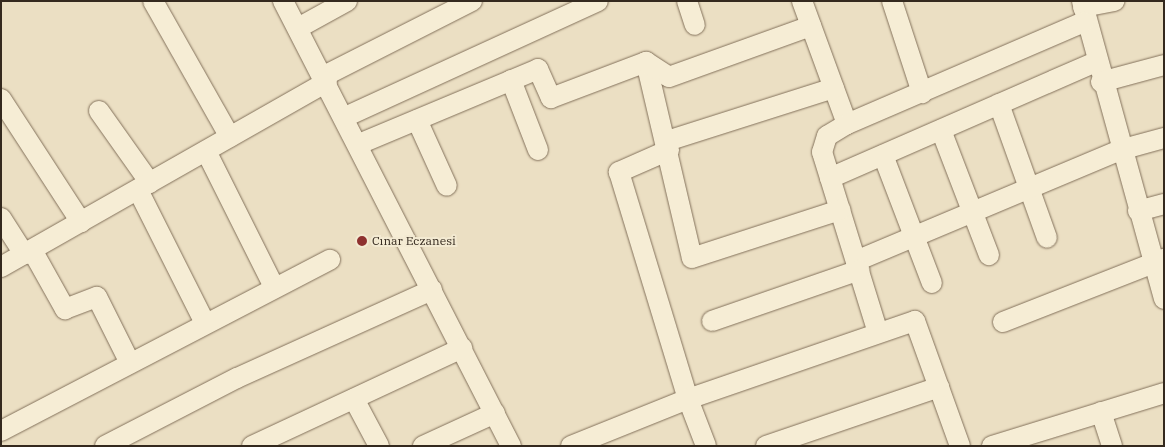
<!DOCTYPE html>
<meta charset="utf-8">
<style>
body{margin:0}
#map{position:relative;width:1165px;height:447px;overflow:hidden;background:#ebdfc3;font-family:"IBM Plex Serif",serif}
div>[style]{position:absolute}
.roads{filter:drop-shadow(0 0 1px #83715b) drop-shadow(0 0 1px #83715b)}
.minor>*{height:20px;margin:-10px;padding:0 10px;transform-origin:10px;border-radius:10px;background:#f6edd5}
.dots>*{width:14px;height:14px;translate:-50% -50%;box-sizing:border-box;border:2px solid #f3ead2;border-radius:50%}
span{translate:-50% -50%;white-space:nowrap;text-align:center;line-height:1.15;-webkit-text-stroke:4px #f3ead2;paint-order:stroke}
.poi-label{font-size:12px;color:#34291e}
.left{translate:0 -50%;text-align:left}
.frame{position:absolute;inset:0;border:2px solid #34291e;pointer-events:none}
</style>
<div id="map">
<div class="roads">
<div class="minor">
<div style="left:153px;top:1px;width:156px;rotate:60.5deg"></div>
<div style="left:283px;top:1px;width:500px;rotate:62.87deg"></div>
<div style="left:687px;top:1px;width:25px;rotate:72deg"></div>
<div style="left:802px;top:1px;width:131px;rotate:69.9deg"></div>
<div style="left:847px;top:124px;width:23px;rotate:149deg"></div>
<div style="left:827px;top:136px;width:17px;rotate:107deg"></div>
<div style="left:822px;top:152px;width:189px;rotate:72.8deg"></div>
<div style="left:892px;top:1px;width:97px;rotate:71.9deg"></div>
<div style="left:1082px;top:1px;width:309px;rotate:74.6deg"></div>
<div style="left:1083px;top:7px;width:32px;rotate:-11deg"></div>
<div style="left:298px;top:28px;width:56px;rotate:-28.9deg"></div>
<div style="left:646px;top:62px;width:201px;rotate:76.8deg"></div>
<div style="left:692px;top:258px;width:156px;rotate:-18deg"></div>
<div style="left:324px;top:76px;width:166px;rotate:-26.9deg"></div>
<div style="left:511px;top:80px;width:75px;rotate:68.9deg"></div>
<div style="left:1101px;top:82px;width:65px;rotate:-15.1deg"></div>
<div style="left:1px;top:99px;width:147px;rotate:57deg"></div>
<div style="left:999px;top:104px;width:142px;rotate:70.3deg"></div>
<div style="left:99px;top:111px;width:88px;rotate:54.7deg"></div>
<div style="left:345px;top:117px;width:278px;rotate:-24.6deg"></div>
<div style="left:417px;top:120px;width:72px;rotate:65.6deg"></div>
<div style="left:847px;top:124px;width:258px;rotate:-23.3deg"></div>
<div style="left:941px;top:130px;width:134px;rotate:69deg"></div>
<div style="left:667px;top:141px;width:175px;rotate:-17.6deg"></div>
<div style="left:359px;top:144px;width:194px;rotate:-22.7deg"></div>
<div style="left:538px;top:69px;width:32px;rotate:66deg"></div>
<div style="left:551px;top:98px;width:102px;rotate:-20.8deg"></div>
<div style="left:646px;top:62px;width:27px;rotate:33deg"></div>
<div style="left:669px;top:77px;width:151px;rotate:-19.8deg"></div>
<div style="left:669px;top:150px;width:55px;rotate:156.3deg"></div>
<div style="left:619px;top:172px;width:237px;rotate:73.1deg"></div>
<div style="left:688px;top:399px;width:240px;rotate:-19deg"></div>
<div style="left:915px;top:321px;width:133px;rotate:70.2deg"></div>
<div style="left:206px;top:151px;width:152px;rotate:63.4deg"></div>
<div style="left:883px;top:155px;width:137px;rotate:69.1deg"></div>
<div style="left:830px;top:178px;width:289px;rotate:-23.6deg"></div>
<div style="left:138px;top:190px;width:149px;rotate:63.3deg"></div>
<div style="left:1138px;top:211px;width:27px;rotate:-15deg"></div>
<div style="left:1px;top:218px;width:43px;rotate:57.4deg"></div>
<div style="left:32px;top:250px;width:68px;rotate:60.8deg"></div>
<div style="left:65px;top:309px;width:34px;rotate:-21deg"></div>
<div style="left:97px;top:297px;width:74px;rotate:63.4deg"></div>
<div style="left:856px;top:261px;width:286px;rotate:-22.8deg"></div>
<div style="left:1120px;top:150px;width:46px;rotate:-15.3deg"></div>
<div style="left:1px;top:267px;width:375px;rotate:-29.6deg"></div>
<div style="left:712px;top:321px;width:156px;rotate:-19.1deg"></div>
<div style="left:1003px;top:322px;width:173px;rotate:-21.4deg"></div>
<div style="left:354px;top:399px;width:53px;rotate:62deg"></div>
<div style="left:1101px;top:412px;width:36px;rotate:72deg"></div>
<div style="left:1px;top:431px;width:371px;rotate:-27.5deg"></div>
<div style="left:105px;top:446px;width:148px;rotate:-27.3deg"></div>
<div style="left:237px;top:378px;width:214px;rotate:-24.3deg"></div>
<div style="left:252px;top:446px;width:232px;rotate:-25deg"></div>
<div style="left:423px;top:446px;width:79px;rotate:-24.6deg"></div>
<div style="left:571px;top:446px;width:126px;rotate:-21.9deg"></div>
<div style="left:688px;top:399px;width:50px;rotate:69deg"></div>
<div style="left:766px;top:446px;width:183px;rotate:-18.8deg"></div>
<div style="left:992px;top:446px;width:180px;rotate:-17.1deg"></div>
</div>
</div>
<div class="dots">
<div style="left:362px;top:241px;background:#8e312f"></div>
</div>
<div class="poi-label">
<span class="left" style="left:372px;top:241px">Cınar Eczanesi</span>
</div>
<div class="frame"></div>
</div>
